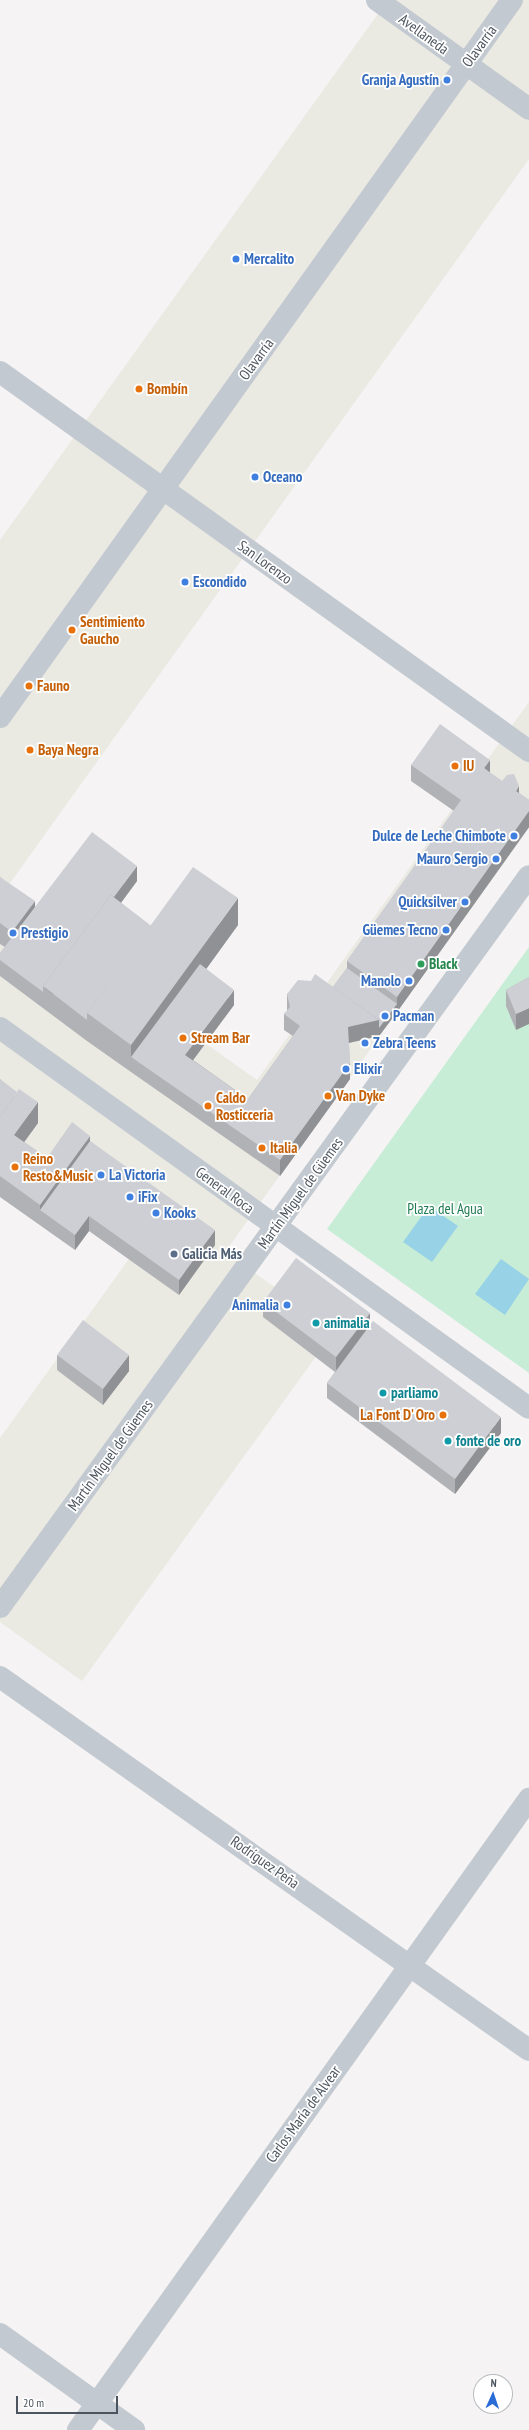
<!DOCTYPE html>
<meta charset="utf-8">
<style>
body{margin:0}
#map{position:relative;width:529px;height:2430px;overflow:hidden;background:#f5f3f3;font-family:"PT Sans Narrow",sans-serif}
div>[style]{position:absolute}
.commercial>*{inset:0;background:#eae9e2}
.green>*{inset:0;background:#c7edd7}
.water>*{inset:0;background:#98d2e6}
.minor>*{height:22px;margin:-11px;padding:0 11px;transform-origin:11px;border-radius:11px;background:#c2c9d0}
.wall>*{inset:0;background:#b0b2b6}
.shaded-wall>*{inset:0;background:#909194}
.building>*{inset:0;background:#cdcfd4}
.dots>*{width:11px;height:11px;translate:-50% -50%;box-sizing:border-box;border:2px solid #fff;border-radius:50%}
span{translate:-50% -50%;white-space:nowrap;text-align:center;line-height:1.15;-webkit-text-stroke:3.5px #fff;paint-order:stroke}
.street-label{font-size:15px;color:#4c555f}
.shop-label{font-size:15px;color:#366cbe;font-weight:700}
.right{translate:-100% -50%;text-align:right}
.left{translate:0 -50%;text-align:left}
.food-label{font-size:15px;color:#c56008;font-weight:700}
.leisure-label{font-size:15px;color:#27864d;font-weight:700}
.park-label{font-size:15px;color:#207c53}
.service-label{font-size:15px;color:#4e5e75;font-weight:700}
.culture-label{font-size:15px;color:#0d838f;font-weight:700}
.north{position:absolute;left:473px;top:2374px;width:40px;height:40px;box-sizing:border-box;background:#fff;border:1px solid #b7bbbf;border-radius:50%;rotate:3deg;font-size:11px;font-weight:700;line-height:16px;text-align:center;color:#4c555f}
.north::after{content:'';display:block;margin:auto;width:14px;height:18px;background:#2b6dd6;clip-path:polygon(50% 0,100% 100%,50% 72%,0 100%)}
.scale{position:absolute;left:16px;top:2396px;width:102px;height:18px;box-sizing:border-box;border:2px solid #4c555f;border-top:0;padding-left:5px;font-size:12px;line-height:14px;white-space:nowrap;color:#4c555f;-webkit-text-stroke:3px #fff;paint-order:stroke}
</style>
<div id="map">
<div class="commercial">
<div style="clip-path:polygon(388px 0,529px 0,529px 159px,0 897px,0 540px)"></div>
<div style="clip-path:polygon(529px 702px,529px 828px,225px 1252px,335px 1330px,82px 1681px,0 1622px,0 1438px,134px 1252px,0 1156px,0 898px,257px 1080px)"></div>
</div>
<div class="green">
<div style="clip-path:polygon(529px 947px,529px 1373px,327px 1229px)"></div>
</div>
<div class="water">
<div style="clip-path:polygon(429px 1206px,458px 1226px,432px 1262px,403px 1242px)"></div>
<div style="clip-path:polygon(501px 1259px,529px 1279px,505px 1315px,475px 1294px)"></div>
</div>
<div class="minor">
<div style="left:377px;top:0;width:187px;rotate:35.6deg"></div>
<div style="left:0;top:372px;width:651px;rotate:35.62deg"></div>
<div style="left:0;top:717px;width:881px;rotate:-54.47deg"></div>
<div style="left:0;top:1028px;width:651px;rotate:35.69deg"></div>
<div style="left:0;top:1607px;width:902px;rotate:-54.11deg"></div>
<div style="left:0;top:1677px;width:647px;rotate:35.19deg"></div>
<div style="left:0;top:2334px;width:165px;rotate:35.6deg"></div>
<div style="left:78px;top:2430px;width:776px;rotate:-54.45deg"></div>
</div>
<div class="wall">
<div style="clip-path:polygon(411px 765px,490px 773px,529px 800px,529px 827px,397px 1012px,379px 1036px,349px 1043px,350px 1079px,280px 1176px,131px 1072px,87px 1041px,0 976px,0 953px,5px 947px,0 944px,0 877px,35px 907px,137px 881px,121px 903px,151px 926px,238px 925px,206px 969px,234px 1005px,193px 1060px,248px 1099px,293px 1036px,284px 1030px,284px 1014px,287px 1011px,287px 994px,333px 987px,347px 968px,347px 961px,454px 811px,411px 781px)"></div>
<div style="clip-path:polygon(529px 977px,516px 1030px,506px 1006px,506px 990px)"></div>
<div style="clip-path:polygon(0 1079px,38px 1123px,24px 1142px,47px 1158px,90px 1141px,215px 1245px,179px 1295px,89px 1231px,75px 1250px,0 1197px)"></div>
<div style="clip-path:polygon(263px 1302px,370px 1325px,501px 1433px,455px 1494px,327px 1398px,327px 1383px,335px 1372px,263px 1317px)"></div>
<div style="clip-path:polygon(57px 1355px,129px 1371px,103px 1405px,57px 1370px)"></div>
</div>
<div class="shaded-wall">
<div style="clip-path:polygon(490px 760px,490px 775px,484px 768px)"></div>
<div style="clip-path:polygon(519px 786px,519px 802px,516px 791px)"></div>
<div style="clip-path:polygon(529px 811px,529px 827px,397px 1012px,379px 1036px,348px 1043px,348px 1027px,397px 1004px,397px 997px)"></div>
<div style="clip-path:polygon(137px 866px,137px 881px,53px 994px,45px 988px)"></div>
<div style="clip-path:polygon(238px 898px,238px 925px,139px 1062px,131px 1057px,131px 1045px)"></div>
<div style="clip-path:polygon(35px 901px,35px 922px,12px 953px,12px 932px)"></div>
<div style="clip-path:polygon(234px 990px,234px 1005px,185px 1071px,185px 1055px)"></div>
<div style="clip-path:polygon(529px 1008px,529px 1024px,516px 1030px,516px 1014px)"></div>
<div style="clip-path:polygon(350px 1063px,350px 1079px,280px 1176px,280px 1160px)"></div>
<div style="clip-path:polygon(38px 1102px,38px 1123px,14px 1156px,14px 1135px)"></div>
<div style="clip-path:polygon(90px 1136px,90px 1156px,40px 1210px,40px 1205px)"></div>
<div style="clip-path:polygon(89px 1216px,89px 1231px,75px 1250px,75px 1235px)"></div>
<div style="clip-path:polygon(215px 1230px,215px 1245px,179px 1295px,179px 1280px)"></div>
<div style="clip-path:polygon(370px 1313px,370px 1328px,336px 1372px,336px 1357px)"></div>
<div style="clip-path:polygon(129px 1355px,129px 1371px,103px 1405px,103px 1389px)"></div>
<div style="clip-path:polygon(501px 1417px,501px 1433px,455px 1494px,455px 1479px)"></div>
</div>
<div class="building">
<div style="clip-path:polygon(440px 724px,490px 760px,484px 768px,502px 781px,507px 775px,514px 774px,519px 786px,516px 791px,529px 800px,529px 811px,397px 997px,347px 961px,461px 800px,411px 765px)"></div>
<div style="clip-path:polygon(92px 832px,137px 866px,114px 897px,111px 895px,43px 986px,43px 992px,0 960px,0 953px)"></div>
<div style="clip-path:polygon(193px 867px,238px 898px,131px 1045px,87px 1013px)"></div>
<div style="clip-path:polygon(0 877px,35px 901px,12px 932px,0 923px)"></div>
<div style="clip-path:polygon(111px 895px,151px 926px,87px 1013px,87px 1020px,43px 986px)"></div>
<div style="clip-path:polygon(200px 964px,234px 990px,185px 1055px,248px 1099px,300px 1026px,284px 1014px,290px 1007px,287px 994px,298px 980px,311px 981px,315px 974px,379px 1020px,348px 1027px,350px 1063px,280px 1160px,131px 1057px)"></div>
<div style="clip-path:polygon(347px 968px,397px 1004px,379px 1028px,379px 1020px,333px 987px)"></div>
<div style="clip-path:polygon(529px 977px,529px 1008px,516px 1014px,506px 990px)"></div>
<div style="clip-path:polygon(0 1079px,17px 1092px,0 1117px)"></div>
<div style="clip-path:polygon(19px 1089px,38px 1102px,14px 1135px,47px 1158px,72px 1122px,90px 1136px,40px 1205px,0 1176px,0 1117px)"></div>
<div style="clip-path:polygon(90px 1141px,215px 1230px,179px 1280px,89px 1216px,75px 1235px,40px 1210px)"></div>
<div style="clip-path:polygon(296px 1258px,370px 1313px,336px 1357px,263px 1302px)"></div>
<div style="clip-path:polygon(83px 1320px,129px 1355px,103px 1389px,57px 1355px)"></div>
<div style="clip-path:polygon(373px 1321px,501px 1417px,455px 1479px,327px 1383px)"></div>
</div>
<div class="dots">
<div style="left:447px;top:80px;background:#3f7fe0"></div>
<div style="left:236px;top:259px;background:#3f7fe0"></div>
<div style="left:139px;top:389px;background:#e8710a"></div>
<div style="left:255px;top:477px;background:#3f7fe0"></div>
<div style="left:185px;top:582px;background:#3f7fe0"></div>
<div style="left:72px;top:630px;background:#e8710a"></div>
<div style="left:29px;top:686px;background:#e8710a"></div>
<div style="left:30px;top:750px;background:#e8710a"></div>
<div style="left:455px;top:766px;background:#e8710a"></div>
<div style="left:514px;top:836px;background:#3f7fe0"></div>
<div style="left:496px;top:859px;background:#3f7fe0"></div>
<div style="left:465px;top:902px;background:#3f7fe0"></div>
<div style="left:446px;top:930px;background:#3f7fe0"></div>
<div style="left:13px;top:933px;background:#3f7fe0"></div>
<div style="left:421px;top:964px;background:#2e9e5b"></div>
<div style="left:409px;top:981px;background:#3f7fe0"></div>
<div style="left:385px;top:1016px;background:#3f7fe0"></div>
<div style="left:183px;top:1038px;background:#e8710a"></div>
<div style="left:365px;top:1043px;background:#3f7fe0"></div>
<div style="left:346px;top:1069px;background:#3f7fe0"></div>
<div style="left:328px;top:1096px;background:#e8710a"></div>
<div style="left:208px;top:1106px;background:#e8710a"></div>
<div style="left:262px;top:1148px;background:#e8710a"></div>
<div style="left:15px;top:1167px;background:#e8710a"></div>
<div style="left:101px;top:1175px;background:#3f7fe0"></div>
<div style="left:130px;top:1197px;background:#3f7fe0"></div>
<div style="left:156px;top:1213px;background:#3f7fe0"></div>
<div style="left:174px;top:1254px;background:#5c6f8a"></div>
<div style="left:287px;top:1305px;background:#3f7fe0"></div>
<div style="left:316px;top:1323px;background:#0f9aa8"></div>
<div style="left:383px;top:1393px;background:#0f9aa8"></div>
<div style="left:443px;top:1415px;background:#e8710a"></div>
<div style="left:448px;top:1441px;background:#0f9aa8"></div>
</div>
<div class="street-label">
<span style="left:424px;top:34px;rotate:36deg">Avellaneda</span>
<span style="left:479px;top:46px;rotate:-54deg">Olavarría</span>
<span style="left:256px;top:359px;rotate:-54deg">Olavarría</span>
<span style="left:265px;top:562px;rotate:36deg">San Lorenzo</span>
<span style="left:225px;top:1190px;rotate:36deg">General Roca</span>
<span style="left:300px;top:1193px;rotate:-54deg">Martín Miguel de Güemes</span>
<span style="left:110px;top:1455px;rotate:-54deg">Martín Miguel de Güemes</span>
<span style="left:265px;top:1862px;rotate:35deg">Rodríguez Peña</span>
<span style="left:303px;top:2114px;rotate:-54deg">Carlos María de Alvear</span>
</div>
<div class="shop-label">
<span class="right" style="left:439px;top:80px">Granja Agustín</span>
<span class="left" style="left:244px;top:259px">Mercalito</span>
<span class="left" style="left:263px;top:477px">Oceano</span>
<span class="left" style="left:193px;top:582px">Escondido</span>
<span class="right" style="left:506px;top:836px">Dulce de Leche Chimbote</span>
<span class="right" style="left:488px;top:859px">Mauro Sergio</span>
<span class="right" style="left:457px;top:902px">Quicksilver</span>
<span class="right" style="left:438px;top:930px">Güemes Tecno</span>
<span class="left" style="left:21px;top:933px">Prestigio</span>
<span class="right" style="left:401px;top:981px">Manolo</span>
<span class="left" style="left:393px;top:1016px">Pacman</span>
<span class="left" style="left:373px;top:1043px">Zebra Teens</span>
<span class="left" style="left:354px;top:1069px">Elixir</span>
<span class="left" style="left:109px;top:1175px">La Victoria</span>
<span class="left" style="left:138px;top:1197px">iFix</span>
<span class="left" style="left:164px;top:1213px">Kooks</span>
<span class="right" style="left:279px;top:1305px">Animalia</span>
</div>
<div class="food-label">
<span class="left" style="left:147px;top:389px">Bombín</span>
<span class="left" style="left:80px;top:630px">Sentimiento<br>Gaucho</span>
<span class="left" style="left:37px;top:686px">Fauno</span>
<span class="left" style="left:38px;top:750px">Baya Negra</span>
<span class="left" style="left:463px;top:766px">IU</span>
<span class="left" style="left:191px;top:1038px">Stream Bar</span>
<span class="left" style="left:336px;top:1096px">Van Dyke</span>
<span class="left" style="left:216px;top:1106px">Caldo<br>Rosticceria</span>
<span class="left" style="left:270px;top:1148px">Italia</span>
<span class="left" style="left:23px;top:1167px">Reino<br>Resto&amp;Music</span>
<span class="right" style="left:435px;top:1415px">La Font D' Oro</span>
</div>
<div class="leisure-label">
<span class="left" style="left:429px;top:964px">Black</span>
</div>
<div class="park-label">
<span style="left:445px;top:1209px">Plaza del Agua</span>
</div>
<div class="service-label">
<span class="left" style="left:182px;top:1254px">Galicia Más</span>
</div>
<div class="culture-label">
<span class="left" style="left:324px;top:1323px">animalia</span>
<span class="left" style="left:391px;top:1393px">parliamo</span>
<span class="left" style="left:456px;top:1441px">fonte de oro</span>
</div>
<div class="north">N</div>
<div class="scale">20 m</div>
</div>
